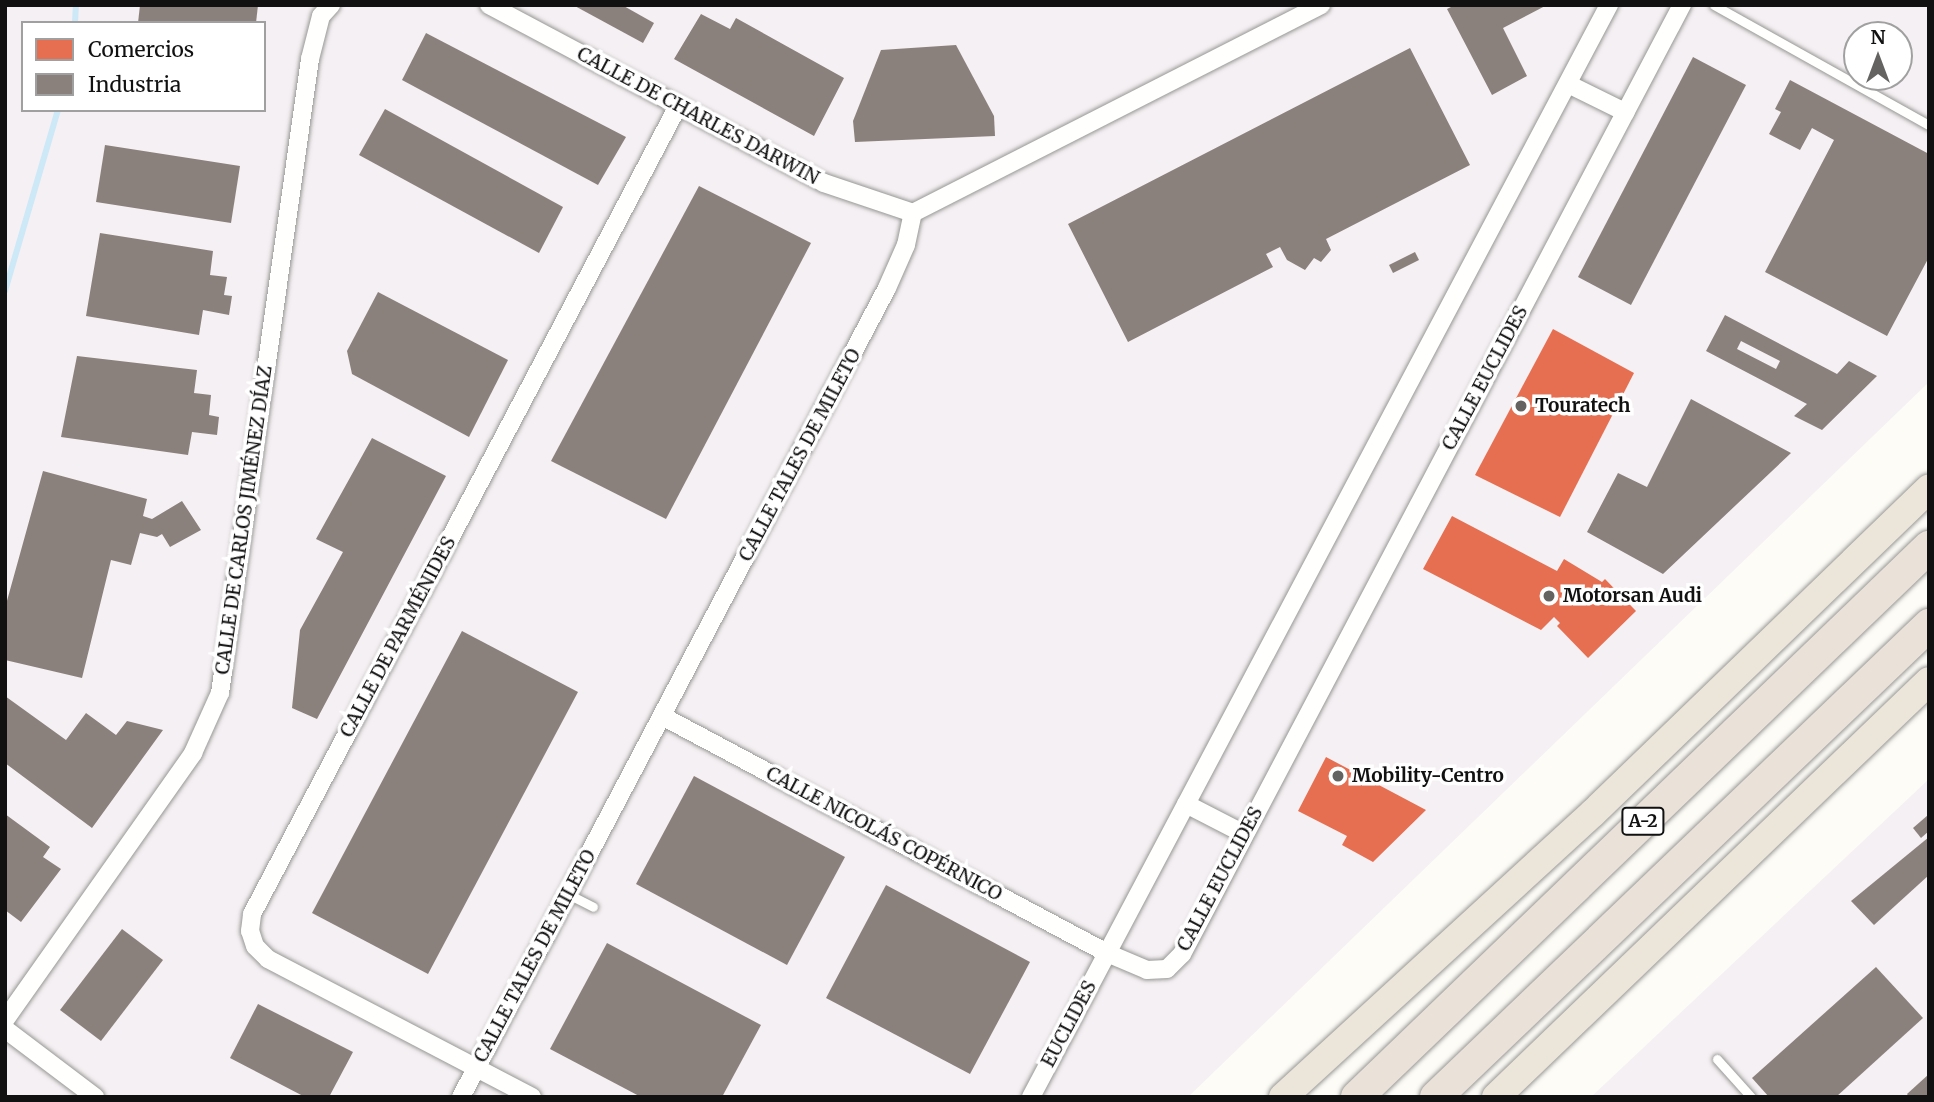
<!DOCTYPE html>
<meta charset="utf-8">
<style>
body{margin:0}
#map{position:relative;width:1934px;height:1102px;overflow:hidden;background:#fdfcf7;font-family:Merriweather,serif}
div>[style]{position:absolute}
.industrial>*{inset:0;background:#f5f0f3}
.shops>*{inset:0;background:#e76f51}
.industry>*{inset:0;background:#8a817c}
.stream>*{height:6px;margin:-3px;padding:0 3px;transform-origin:3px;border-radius:3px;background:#cde8f7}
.roads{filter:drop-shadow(0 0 2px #979795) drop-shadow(0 0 2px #979795)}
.service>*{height:9px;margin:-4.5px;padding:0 4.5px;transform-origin:4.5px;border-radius:4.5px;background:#fffffe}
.minor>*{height:18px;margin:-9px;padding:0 9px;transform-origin:9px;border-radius:9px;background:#fffffe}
.trunk>*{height:28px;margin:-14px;padding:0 14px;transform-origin:14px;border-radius:14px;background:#ece5da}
.motorway>*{height:32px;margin:-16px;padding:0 16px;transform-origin:16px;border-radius:16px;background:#eae1d8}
.dots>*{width:19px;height:19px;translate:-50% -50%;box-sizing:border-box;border:4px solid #fff;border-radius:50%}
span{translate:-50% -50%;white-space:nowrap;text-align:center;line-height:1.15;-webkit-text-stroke:7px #fff;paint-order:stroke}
.shield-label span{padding:2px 5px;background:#fff;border:2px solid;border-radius:5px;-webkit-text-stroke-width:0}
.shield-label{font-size:18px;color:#111;font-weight:700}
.street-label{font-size:19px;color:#111}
.poi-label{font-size:19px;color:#111;font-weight:700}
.left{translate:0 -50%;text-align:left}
.frame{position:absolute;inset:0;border:7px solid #111;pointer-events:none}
.legend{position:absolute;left:21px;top:21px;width:245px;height:91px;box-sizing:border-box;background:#fff;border:2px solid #a0a0a0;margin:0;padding:9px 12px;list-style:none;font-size:21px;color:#111}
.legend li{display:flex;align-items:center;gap:14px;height:35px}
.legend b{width:35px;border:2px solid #a0a0a0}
.north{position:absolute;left:1843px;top:21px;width:70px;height:70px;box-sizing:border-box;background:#fff;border:2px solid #a0a0a0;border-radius:50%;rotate:0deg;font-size:19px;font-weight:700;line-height:28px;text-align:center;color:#111}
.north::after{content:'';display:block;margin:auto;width:24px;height:32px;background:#646362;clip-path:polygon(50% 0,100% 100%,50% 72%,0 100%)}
</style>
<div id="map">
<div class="industrial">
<div style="clip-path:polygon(evenodd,5px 5px,1929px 5px,1929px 382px,1188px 1097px,5px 1097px,5px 5px,23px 23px,264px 23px,264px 110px,23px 110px,23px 23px,5px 5px,1857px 35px,1899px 35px,1899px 77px,1857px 77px,1857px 35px)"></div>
<div style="clip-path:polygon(1929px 779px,1929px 1097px,1591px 1097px)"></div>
</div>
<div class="shops">
<div style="clip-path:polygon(1553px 329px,1634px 373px,1560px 517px,1475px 475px)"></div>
<div style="clip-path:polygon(1452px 516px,1557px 571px,1564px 559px,1602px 582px,1605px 579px,1636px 611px,1588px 658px,1557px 626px,1560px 623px,1554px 617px,1541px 630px,1423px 569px)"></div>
<div style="clip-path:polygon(1326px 757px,1426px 810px,1373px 862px,1342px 845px,1347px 836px,1298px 811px)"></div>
</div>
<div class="industry">
<div style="clip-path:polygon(140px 5px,258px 5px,256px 23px,138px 23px)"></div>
<div style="clip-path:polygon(573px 5px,622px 5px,654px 23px,643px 43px)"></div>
<div style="clip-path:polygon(1455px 5px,1547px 5px,1503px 28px,1527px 76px,1492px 95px,1447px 9px)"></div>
<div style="clip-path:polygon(701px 14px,730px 29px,736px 18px,844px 78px,814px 136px,674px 59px)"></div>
<div style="clip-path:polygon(426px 33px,626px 137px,598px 185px,402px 80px)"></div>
<div style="clip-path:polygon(956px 45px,994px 116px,995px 136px,855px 142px,853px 121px,881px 50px)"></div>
<div style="clip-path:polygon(1410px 48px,1470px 165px,1326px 239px,1331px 250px,1321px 262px,1314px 258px,1305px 270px,1287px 260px,1280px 247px,1266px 254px,1273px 267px,1128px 342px,1068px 224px)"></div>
<div style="clip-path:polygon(1693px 57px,1746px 85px,1631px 305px,1578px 277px)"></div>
<div style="clip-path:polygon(1790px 80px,1929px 154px,1929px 257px,1887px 336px,1765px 272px,1834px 140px,1812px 128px,1800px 150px,1769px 134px,1781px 112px,1775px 109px)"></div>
<div style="clip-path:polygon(385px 109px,563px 207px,539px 253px,359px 155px)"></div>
<div style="clip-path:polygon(105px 145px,240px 166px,231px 223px,96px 202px)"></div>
<div style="clip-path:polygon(699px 186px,811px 243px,666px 519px,551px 461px)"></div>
<div style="clip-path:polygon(100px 233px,213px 251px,210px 275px,227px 277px,224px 295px,232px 296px,229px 315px,203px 310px,199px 335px,86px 316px)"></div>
<div style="clip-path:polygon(1415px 252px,1419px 260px,1393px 273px,1389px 265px)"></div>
<div style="clip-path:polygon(378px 292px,508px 360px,469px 437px,352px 374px,347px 351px)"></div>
<div style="clip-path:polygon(evenodd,1725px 315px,1837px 374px,1849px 361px,1877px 376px,1822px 430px,1794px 416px,1807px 404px,1706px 351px,1725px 315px,1741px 341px,1780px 361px,1776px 369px,1737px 349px,1741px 341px)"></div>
<div style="clip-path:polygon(77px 356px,197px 370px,194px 393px,211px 395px,209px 415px,219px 417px,217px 435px,192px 432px,188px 455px,61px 437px)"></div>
<div style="clip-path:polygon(1691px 399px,1791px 453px,1663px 574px,1587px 532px,1618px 473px,1647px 487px)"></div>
<div style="clip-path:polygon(372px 438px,446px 476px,317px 719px,292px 708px,300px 630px,343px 552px,316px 539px)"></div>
<div style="clip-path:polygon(43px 471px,147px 499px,143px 516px,152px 519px,182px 501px,201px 530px,170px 547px,162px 534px,157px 537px,140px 533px,131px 565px,111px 560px,82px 678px,5px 660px,5px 608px)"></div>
<div style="clip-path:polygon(462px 631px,578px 692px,428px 974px,312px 913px)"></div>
<div style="clip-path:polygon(5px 696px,66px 740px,86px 713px,116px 735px,127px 721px,163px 730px,92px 828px,5px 763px)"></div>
<div style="clip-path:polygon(694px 776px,845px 857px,787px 965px,636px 884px)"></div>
<div style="clip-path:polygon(5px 814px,50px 847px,43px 857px,61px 869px,21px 922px,5px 910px)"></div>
<div style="clip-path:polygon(1928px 815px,1929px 831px,1921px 838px,1913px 828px)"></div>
<div style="clip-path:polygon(1929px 837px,1929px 875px,1874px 925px,1851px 901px)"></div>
<div style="clip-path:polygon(886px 885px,1030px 962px,970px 1074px,826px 998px)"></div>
<div style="clip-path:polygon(122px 929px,163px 960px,101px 1041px,60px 1010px)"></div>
<div style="clip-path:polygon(607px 943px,761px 1025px,722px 1097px,641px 1097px,550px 1049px)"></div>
<div style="clip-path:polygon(1876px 967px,1923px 1018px,1836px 1097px,1769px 1097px,1752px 1078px)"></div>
<div style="clip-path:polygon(258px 1004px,353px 1052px,329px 1097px,305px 1097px,230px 1058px)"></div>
<div style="clip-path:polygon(1929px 1074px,1929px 1097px,1909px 1097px,1907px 1094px)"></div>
</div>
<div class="stream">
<div style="left:75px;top:23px;width:18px;rotate:-87deg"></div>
<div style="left:5px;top:291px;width:189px;rotate:-73.7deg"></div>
</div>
<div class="roads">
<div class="service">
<div style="left:1714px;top:5px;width:246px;rotate:29.2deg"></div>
<div style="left:568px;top:894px;width:28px;rotate:27deg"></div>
<div style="left:1717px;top:1059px;width:51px;rotate:48.2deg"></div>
</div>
<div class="minor">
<div style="left:489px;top:5px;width:379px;rotate:28deg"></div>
<div style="left:824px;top:183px;width:94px;rotate:18.6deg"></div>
<div style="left:1568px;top:84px;width:64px;rotate:26.2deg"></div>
<div style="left:662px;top:716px;width:504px;rotate:28.04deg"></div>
<div style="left:1107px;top:953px;width:43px;rotate:23deg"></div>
<div style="left:1147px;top:970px;width:20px;rotate:-3deg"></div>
<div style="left:1167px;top:969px;width:21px;rotate:-45deg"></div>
<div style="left:1182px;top:954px;width:1073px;rotate:-62.22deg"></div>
<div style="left:1186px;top:804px;width:65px;rotate:27.3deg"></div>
<div style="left:5px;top:1020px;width:327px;rotate:-54.8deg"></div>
<div style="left:193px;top:753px;width:66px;rotate:-65.8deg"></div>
<div style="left:220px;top:693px;width:640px;rotate:-81.92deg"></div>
<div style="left:310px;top:59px;width:44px;rotate:-75.7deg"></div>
<div style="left:321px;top:16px;width:15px;rotate:-48deg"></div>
<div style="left:5px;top:1029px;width:113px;rotate:37.1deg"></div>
<div style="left:461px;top:1097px;width:914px;rotate:-62.23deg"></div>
<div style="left:887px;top:288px;width:47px;rotate:-66.2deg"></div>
<div style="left:906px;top:245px;width:33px;rotate:-78deg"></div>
<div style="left:913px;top:213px;width:458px;rotate:-27deg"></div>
<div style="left:532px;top:1097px;width:298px;rotate:-152.4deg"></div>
<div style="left:268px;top:959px;width:18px;rotate:-135deg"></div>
<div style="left:255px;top:946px;width:16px;rotate:-108deg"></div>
<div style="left:250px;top:931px;width:17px;rotate:-83deg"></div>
<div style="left:252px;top:914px;width:913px;rotate:-62.2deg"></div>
<div style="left:1031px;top:1097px;width:1236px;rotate:-62.11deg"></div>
</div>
<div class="trunk">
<div style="left:1283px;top:1097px;width:420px;rotate:-42.5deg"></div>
<div style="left:1593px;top:813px;width:467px;rotate:-44deg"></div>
<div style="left:1496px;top:1097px;width:600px;rotate:-43.85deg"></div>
</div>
<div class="motorway">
<div style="left:1357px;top:1097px;width:794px;rotate:-43.88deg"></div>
<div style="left:1436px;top:1097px;width:683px;rotate:-43.75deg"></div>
</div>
</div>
<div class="dots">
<div style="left:1521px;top:406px;background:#646362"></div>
<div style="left:1549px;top:596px;background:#646362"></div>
<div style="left:1338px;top:776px;background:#646362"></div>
</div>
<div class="shield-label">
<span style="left:1643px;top:821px">A-2</span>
</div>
<div class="street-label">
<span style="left:698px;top:116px;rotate:28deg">CALLE DE CHARLES DARWIN</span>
<span style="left:1485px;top:378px;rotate:-62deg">CALLE EUCLIDES</span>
<span style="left:800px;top:455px;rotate:-62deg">CALLE TALES DE MILETO</span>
<span style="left:244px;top:520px;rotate:-82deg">CALLE DE CARLOS JIMÉNEZ DÍAZ</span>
<span style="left:398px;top:637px;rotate:-62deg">CALLE DE PARMÉNIDES</span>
<span style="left:884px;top:834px;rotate:28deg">CALLE NICOLÁS COPÉRNICO</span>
<span style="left:1220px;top:879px;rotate:-62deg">CALLE EUCLIDES</span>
<span style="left:535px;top:956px;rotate:-62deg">CALLE TALES DE MILETO</span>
<span style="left:1069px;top:1024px;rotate:-62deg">EUCLIDES</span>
</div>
<div class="poi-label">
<span class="left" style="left:1535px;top:406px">Touratech</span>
<span class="left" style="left:1563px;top:596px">Motorsan Audi</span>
<span class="left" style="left:1352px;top:776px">Mobility-Centro</span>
</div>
<div class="frame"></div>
<ul class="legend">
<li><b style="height:19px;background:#e76f51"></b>Comercios</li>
<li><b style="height:19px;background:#8a817c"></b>Industria</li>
</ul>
<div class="north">N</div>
</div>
